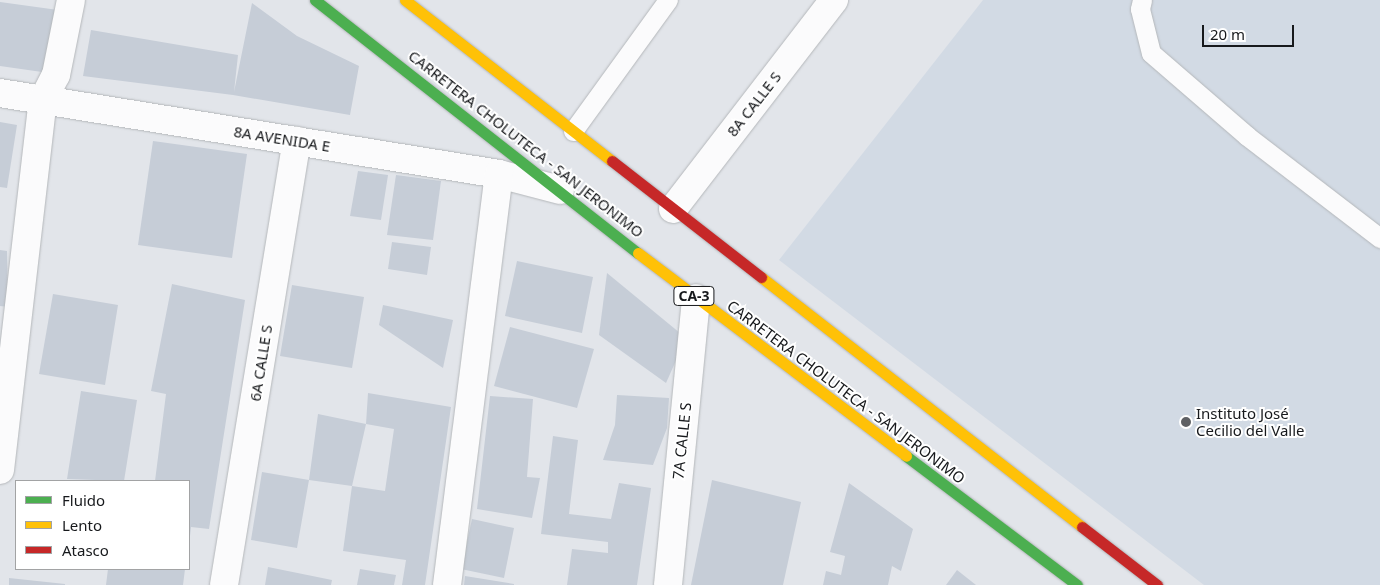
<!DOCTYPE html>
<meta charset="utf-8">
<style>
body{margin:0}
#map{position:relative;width:1380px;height:585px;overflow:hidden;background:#e2e5ea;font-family:"Noto Sans",sans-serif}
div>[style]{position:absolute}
.built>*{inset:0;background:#d2dae4}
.building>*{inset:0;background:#c6cdd7}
.roads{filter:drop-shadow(0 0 1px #b4b7ba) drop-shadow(0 0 1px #b4b7ba)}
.lane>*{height:19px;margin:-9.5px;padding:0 9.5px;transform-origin:9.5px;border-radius:9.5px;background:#fbfbfc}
.street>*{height:28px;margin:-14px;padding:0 14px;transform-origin:14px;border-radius:14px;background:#fbfbfc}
.fast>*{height:11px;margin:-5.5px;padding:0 5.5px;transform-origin:5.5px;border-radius:5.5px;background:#4caf50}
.slow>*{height:11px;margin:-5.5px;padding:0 5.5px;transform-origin:5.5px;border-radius:5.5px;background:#ffc107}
.jam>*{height:11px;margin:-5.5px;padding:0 5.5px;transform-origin:5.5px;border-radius:5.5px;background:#c62828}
.dots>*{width:14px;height:14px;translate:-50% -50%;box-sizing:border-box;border:2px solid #fff;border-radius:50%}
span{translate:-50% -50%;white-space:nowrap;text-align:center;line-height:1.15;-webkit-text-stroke:4px #fff;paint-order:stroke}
.shield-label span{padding:1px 4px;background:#fff;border:1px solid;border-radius:4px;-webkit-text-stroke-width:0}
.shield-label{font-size:14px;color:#17191c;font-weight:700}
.street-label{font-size:15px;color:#17191c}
.poi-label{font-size:15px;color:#17191c}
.left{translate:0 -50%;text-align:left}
.legend{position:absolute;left:15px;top:480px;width:175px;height:90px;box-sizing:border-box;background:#fff;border:1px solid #a2a3a4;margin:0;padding:6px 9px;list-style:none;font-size:15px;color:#17191c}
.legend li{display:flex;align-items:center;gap:10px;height:25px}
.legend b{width:25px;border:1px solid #a2a3a4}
.scale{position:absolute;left:1202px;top:25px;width:92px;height:22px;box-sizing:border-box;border:2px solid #17191c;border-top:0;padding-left:6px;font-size:15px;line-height:18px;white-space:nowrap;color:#17191c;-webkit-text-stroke:4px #fff;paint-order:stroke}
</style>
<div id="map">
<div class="built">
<div style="clip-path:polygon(983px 0,1380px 0,1380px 585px,1204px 585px,779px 260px)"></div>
</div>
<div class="building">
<div style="clip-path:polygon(0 2px,58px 10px,49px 73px,0 66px)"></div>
<div style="clip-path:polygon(252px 3px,297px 36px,359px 66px,350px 115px,233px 95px,83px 76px,91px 30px,238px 55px,234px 92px)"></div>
<div style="clip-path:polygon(0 122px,17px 125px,7px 188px,0 187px)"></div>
<div style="clip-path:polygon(153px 141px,247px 154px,232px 258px,138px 245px)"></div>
<div style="clip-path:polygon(358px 171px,388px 175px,381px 220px,350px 216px)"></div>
<div style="clip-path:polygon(396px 175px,441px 181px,433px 240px,387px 235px)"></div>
<div style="clip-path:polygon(392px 242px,431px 247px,427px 275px,388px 269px)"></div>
<div style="clip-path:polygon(0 250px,7px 251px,8px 307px,0 306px)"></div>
<div style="clip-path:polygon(517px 261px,593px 277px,582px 333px,505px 316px)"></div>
<div style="clip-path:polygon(607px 273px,686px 338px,666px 383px,599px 335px)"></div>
<div style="clip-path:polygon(172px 284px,245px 300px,209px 529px,191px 527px,190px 536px,189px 481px,155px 481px,166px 394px,151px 391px)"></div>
<div style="clip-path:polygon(292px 285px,364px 297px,352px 368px,280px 356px)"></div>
<div style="clip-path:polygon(53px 294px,118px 305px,105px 385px,39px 374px)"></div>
<div style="clip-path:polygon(383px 305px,453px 320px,443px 368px,379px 325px)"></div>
<div style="clip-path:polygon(510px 327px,594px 349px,577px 408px,494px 386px)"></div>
<div style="clip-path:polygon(81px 391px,137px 400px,124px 481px,67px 479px)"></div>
<div style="clip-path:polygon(368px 393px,451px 407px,425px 585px,402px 585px,406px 560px,343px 551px,352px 486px,309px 480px,297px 548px,251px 540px,262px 472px,309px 480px,318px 414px,366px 424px,352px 486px,385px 491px,394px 429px,366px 424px)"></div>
<div style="clip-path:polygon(617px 395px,669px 398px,667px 428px,653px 465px,603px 460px,615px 425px)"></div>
<div style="clip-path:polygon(490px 396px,533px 399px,527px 477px,540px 478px,532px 518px,477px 509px)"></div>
<div style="clip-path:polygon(553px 436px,578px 440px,569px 514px,611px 519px,619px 483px,651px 488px,637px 585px,567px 585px,572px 549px,608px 553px,608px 542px,541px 534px)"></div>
<div style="clip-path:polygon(712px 480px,801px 502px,783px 585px,691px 585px)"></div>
<div style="clip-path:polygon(849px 483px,913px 529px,901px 571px,892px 566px,888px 585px,823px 585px,826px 571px,841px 575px,845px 556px,830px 552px)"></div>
<div style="clip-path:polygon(472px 519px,514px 528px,504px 578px,461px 569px)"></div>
<div style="clip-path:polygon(268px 567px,332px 580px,331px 585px,265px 585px)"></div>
<div style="clip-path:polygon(108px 569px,185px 569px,183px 585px,106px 585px)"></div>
<div style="clip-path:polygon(360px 569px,396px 575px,394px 585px,357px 585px)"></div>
<div style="clip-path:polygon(957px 570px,976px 585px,946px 585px)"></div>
<div style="clip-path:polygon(465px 576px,514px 584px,514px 585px,464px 585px)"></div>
<div style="clip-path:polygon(9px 578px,65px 584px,65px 585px,9px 585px)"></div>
</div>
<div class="roads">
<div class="lane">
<div style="left:1142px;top:0;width:9px;rotate:103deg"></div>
<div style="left:1140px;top:9px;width:45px;rotate:76deg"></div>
<div style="left:1151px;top:53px;width:127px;rotate:40.8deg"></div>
<div style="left:1247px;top:136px;width:168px;rotate:37.5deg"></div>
<div style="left:573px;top:131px;width:162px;rotate:-54.1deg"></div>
</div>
<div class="street">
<div style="left:0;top:93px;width:506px;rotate:9.22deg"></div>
<div style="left:499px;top:174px;width:63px;rotate:14.7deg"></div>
<div style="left:673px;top:209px;width:264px;rotate:-52.4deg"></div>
<div style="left:0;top:470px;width:372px;rotate:-83.4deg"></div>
<div style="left:43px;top:100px;width:28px;rotate:-63deg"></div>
<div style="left:56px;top:75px;width:76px;rotate:-78.7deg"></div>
<div style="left:224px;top:585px;width:450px;rotate:-80.7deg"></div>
<div style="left:447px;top:585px;width:414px;rotate:-82.8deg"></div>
<div style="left:668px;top:585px;width:288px;rotate:-84.4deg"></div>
</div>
<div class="fast">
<div style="left:315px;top:0;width:410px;rotate:38.1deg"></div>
<div style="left:906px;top:456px;width:214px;rotate:37deg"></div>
</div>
<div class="slow">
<div style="left:405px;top:0;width:262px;rotate:37.9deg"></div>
<div style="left:638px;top:253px;width:336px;rotate:37.1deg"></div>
<div style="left:761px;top:277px;width:407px;rotate:37.9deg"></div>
</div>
<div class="jam">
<div style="left:612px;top:161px;width:189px;rotate:37.9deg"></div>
<div style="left:1082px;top:527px;width:95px;rotate:37.7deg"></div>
</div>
</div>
<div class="dots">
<div style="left:1186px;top:422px;background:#5e6064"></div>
</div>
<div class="shield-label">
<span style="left:694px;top:296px">CA-3</span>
</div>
<div class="street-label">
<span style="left:754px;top:104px;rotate:-52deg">8A CALLE S</span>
<span style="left:282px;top:139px;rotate:9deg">8A AVENIDA E</span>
<span style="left:526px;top:144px;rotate:38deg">CARRETERA CHOLUTECA - SAN JERONIMO</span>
<span style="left:261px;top:363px;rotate:-81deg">6A CALLE S</span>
<span style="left:846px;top:392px;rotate:37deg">CARRETERA CHOLUTECA - SAN JERONIMO</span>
<span style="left:682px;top:441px;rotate:-84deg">7A CALLE S</span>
</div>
<div class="poi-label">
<span class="left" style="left:1196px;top:422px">Instituto José<br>Cecilio del Valle</span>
</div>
<ul class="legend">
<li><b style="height:6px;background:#4caf50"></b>Fluido</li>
<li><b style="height:6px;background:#ffc107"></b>Lento</li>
<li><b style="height:6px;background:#c62828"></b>Atasco</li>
</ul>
<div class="scale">20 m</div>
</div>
